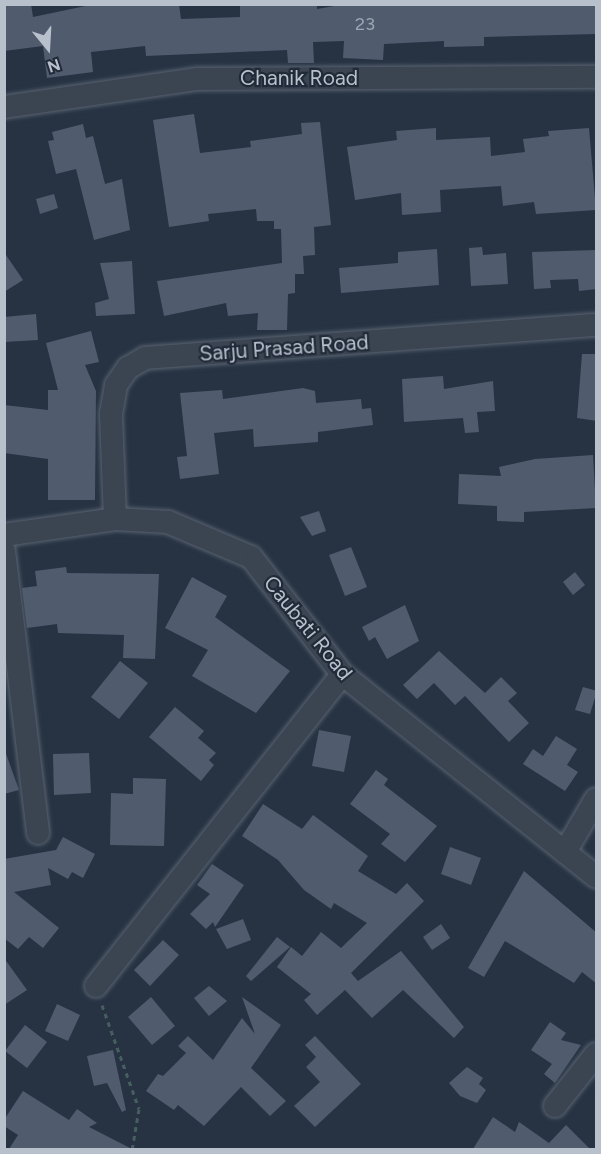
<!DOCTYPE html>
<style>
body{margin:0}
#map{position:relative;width:601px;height:1154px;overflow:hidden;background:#273343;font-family:Figtree,sans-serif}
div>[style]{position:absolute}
.building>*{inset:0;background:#505c6e}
.path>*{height:3px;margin-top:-1.5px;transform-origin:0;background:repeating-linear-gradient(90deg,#475e60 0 4.5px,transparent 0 9px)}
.roads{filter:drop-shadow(0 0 2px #596370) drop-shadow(0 0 2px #596370)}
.minor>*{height:22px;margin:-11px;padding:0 11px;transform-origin:11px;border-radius:11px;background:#3b4552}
span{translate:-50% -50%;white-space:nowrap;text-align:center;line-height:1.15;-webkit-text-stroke:4.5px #202a38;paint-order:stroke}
.number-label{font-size:18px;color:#9ea7b4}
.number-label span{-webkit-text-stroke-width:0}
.street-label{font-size:21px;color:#b8c0cc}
.frame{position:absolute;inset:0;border:6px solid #b8c0cc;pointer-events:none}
.north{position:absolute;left:18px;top:18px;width:60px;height:60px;-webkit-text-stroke:4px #202a38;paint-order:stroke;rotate:162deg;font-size:16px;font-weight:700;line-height:24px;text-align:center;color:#b8c0cc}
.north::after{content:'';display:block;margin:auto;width:21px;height:27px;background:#b8c0cc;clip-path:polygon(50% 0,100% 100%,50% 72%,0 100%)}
</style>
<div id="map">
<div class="building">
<div style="clip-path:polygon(4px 4px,31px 4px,33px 17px,95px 4px,179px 4px,181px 19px,240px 17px,240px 4px,317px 4px,317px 9px,346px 4px,597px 4px,597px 34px,484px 37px,484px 46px,444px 47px,444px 41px,384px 44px,383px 60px,343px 58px,344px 41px,313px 42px,314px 63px,288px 63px,287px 50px,146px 56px,145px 46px,91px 52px,93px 72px,47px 78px,43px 46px,4px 51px)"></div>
<div style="clip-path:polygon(194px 114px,200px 153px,251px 147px,250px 141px,302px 134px,301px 123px,320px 122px,331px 225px,314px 227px,315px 255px,303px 256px,304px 274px,295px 274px,295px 293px,288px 294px,287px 330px,257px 330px,258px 313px,228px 316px,226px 303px,164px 316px,157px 281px,282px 263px,281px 229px,274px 229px,274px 221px,257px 221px,256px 209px,208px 214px,209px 221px,169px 227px,153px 120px)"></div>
<div style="clip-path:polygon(83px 124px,86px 138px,93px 136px,105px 184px,122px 179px,130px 230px,94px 240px,76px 169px,56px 174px,48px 141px,54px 140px,52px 132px)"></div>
<div style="clip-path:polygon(436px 128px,436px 140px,490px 137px,491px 156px,525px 152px,523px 139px,549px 136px,548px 131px,589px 128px,596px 210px,536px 214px,534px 202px,503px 206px,501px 186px,440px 190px,441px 212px,402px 215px,401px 193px,355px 200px,347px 147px,397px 140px,396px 131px)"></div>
<div style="clip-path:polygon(54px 194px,58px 208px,40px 214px,36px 199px)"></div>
<div style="clip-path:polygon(482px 247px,483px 255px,506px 253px,508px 284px,471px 286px,469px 248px)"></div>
<div style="clip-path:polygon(437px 249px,439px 285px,341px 293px,339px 268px,398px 263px,398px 252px)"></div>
<div style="clip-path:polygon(597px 250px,597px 289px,579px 291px,578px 279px,550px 280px,551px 288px,534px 289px,532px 252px)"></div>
<div style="clip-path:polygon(4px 252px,23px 280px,4px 292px)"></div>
<div style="clip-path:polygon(132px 261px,135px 314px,96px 316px,95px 303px,109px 299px,100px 263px)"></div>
<div style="clip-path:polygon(36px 314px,38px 340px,4px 342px,4px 317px)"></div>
<div style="clip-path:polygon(91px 331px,99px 362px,85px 365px,96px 391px,95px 500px,48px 500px,48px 459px,4px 453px,4px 405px,48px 410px,48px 390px,58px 390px,46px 343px)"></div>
<div style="clip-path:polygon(582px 354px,597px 354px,597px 421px,577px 418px)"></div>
<div style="clip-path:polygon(443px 376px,444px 389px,493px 381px,495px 411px,477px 412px,479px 432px,465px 433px,463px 418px,404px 422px,402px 379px)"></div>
<div style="clip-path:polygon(303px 388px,315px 391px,316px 403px,361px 399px,362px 409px,371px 408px,373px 425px,318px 432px,318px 442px,254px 447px,253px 429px,214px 433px,219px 474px,180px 479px,177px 457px,187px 456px,180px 393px,222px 390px,223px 399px)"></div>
<div style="clip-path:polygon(593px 455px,596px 508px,524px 512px,524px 522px,497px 521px,497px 506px,458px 504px,459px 474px,501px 476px,499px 467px,535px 459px)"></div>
<div style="clip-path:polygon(319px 511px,326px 531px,312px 536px,300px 517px)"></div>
<div style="clip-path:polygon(351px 547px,367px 587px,345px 596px,329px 555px)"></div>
<div style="clip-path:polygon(66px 567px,67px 573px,159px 574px,155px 659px,123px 658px,124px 635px,58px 633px,57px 624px,27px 628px,22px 588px,37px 586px,35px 571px)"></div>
<div style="clip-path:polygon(575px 572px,585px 585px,573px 595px,563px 582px)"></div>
<div style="clip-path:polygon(192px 577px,227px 596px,215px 617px,290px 671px,256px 713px,192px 676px,208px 650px,165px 628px)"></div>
<div style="clip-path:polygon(405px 605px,419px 641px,387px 659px,375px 637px,369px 641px,362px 627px)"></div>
<div style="clip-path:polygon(439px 651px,485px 693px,501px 677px,517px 693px,508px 701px,529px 723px,509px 742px,465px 696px,455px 705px,434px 683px,417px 699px,403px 685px)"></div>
<div style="clip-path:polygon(120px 661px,148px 683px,119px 719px,91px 697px)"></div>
<div style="clip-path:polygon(583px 687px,597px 691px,590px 714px,575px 710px)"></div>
<div style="clip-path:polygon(175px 707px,204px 731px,198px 738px,216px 753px,209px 760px,214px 765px,201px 781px,149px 737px)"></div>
<div style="clip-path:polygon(319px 730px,351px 736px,344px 772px,312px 766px)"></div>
<div style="clip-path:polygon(556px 736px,577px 749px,567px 765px,578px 772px,565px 791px,523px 764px,533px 749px,543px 756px)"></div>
<div style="clip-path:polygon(4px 748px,19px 790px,4px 794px)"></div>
<div style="clip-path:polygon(89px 753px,91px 793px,54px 795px,53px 754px)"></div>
<div style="clip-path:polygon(376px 770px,388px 779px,384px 785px,437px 826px,405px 862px,381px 844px,390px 834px,350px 804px)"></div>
<div style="clip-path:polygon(133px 778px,166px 779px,164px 846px,110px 845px,111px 793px,133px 794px)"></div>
<div style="clip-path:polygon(263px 804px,302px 829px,313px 815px,368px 856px,358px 871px,396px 894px,407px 883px,424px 901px,351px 973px,358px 981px,401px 951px,464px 1027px,454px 1038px,403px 990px,372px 1018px,345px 990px,317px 1015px,304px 1000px,311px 994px,277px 967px,291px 947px,302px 956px,321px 932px,341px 948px,367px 923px,334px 903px,331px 909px,304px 890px,278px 860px,242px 836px)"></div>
<div style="clip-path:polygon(63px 837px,95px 854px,83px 878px,72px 872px,68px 879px,48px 868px,51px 885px,14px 892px,59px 928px,43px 948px,29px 937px,18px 949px,4px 938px,4px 859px,56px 850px)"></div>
<div style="clip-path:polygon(450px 847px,481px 858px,471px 885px,441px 874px)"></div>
<div style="clip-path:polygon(212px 864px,244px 885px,215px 927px,213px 922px,206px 929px,190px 914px,210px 894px,197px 885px)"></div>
<div style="clip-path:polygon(524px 871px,597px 933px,597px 984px,582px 972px,574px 983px,505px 941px,484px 977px,468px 968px)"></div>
<div style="clip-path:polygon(243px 919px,251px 940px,227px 949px,216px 929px)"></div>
<div style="clip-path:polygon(441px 924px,450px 938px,432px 950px,423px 937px)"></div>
<div style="clip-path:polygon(277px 937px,290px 947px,251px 981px,246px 976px)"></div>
<div style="clip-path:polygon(163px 940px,179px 955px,150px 986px,134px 970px)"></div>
<div style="clip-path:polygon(4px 958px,27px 990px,4px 1005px)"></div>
<div style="clip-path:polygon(209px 986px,227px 1001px,209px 1016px,194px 998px)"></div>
<div style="clip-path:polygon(151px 997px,175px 1026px,152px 1045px,128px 1017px)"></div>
<div style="clip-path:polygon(242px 997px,281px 1025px,251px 1068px,286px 1101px,270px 1116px,241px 1087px,204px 1126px,178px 1105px,174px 1110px,146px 1091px,158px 1074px,163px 1076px,186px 1053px,178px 1046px,188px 1036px,213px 1060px,242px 1018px,255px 1034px)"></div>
<div style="clip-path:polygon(57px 1004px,80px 1015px,68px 1041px,45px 1031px)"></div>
<div style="clip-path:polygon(550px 1022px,566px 1033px,561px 1040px,581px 1045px,555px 1083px,544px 1074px,552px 1064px,531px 1050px)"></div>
<div style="clip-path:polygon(25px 1025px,47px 1042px,27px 1068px,5px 1051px)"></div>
<div style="clip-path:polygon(315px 1036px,361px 1084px,315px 1127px,294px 1106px,320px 1082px,306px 1067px,316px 1057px,305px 1045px)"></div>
<div style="clip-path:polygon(113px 1050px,126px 1110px,122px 1112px,107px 1083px,94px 1086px,87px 1056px)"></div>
<div style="clip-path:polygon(467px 1067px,483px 1078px,479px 1084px,486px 1090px,477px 1103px,460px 1096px,449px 1083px)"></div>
<div style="clip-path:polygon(23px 1091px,69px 1120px,77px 1109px,97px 1123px,89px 1127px,132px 1149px,9px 1149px,18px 1135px,4px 1126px,4px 1120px)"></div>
<div style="clip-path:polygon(493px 1117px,515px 1132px,519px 1122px,549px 1143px,566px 1125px,590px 1149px,473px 1149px)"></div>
</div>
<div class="path">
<div style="left:102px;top:1005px;width:110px;rotate:70.4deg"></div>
<div style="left:139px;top:1109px;width:42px;rotate:99.7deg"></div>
</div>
<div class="roads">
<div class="minor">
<div style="left:4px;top:107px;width:195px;rotate:-8.3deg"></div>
<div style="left:197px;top:79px;width:399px;rotate:-0.3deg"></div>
<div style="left:115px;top:519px;width:105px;rotate:-92.2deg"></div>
<div style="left:111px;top:414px;width:29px;rotate:-80deg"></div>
<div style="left:116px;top:385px;width:21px;rotate:-55deg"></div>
<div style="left:128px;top:368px;width:20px;rotate:-30deg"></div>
<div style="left:145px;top:358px;width:452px;rotate:-4.2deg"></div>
<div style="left:4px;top:535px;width:112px;rotate:-8.2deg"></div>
<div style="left:115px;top:519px;width:53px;rotate:3.2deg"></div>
<div style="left:168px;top:522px;width:90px;rotate:22.9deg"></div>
<div style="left:251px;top:557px;width:148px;rotate:52.1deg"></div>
<div style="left:342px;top:674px;width:325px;rotate:38.6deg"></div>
<div style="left:4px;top:551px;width:284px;rotate:83.1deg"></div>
<div style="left:565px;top:852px;width:61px;rotate:-59.7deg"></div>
<div style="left:96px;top:986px;width:397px;rotate:-51.7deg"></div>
<div style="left:555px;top:1106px;width:66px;rotate:-51.7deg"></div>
</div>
</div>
<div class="number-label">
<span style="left:365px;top:24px">23</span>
</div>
<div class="street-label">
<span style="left:299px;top:78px">Chanik Road</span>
<span style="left:284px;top:348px;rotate:-4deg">Sarju Prasad Road</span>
<span style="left:308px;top:628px;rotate:51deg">Caubati Road</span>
</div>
<div class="frame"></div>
<div class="north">N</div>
</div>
